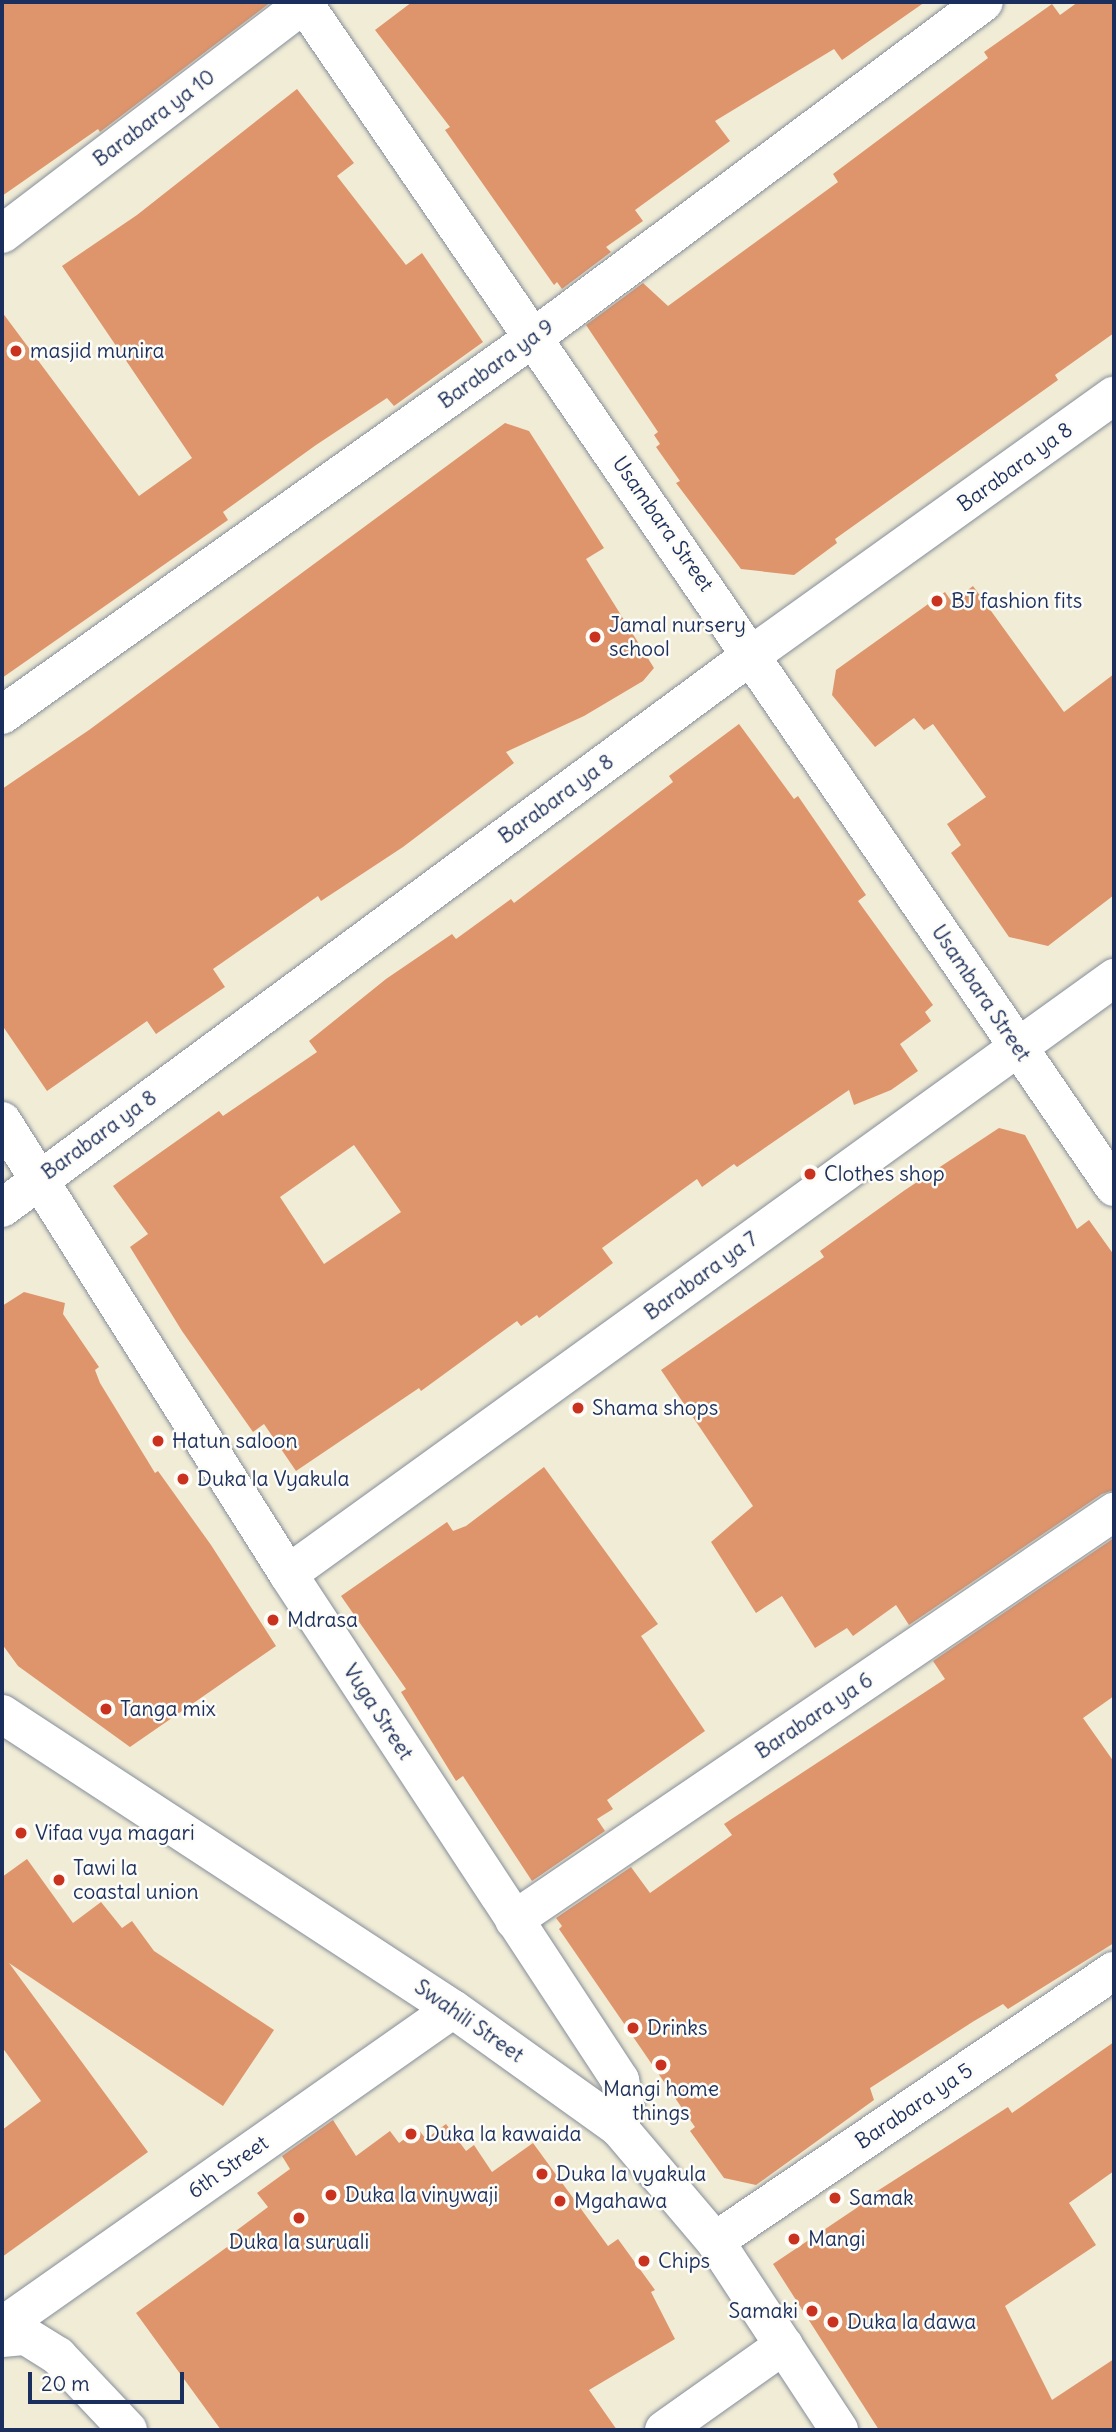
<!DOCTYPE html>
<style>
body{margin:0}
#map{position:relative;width:1116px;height:2432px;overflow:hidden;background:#f0ecd6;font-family:Delius,sans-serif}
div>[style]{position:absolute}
.building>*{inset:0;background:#df956c}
.roads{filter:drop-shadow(0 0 2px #868e9a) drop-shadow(0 0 2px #868e9a)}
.street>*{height:38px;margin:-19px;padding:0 19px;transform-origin:19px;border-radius:19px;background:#fff}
.dots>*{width:19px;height:19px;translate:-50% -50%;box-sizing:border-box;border:4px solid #fdfcf7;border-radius:50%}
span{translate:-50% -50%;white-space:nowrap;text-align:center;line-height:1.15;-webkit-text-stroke:5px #fdfcf7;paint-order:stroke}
.street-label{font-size:21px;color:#1b2f5e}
.poi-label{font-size:21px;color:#1b2f5e}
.left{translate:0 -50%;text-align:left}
.right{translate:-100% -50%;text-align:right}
.frame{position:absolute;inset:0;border:4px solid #1b2f5e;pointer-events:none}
.scale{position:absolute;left:28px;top:2372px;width:156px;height:32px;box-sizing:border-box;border:4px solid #1b2f5e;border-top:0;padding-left:9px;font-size:21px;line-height:24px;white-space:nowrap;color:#1b2f5e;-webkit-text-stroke:5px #fdfcf7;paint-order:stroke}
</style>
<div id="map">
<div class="building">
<div style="clip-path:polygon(2px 2px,271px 2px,100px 132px,98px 129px,2px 196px)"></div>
<div style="clip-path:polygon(412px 2px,925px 2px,842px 60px,834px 49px,715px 121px,730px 141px,635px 210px,643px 221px,606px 247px,611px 252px,562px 289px,557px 282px,554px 285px,445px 130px,450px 127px,375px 30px)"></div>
<div style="clip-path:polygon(1078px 2px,1114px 2px,1114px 333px,1055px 375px,1058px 380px,835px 539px,837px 543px,794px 575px,741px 569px,676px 483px,680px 481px,656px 447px,660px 444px,654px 435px,658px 432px,586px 325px,643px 283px,668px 306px,838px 182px,833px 174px,988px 58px,984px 52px,1052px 4px,1060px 15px)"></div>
<div style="clip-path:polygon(297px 89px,354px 163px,337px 176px,406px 265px,422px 253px,483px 342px,394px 406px,387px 398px,316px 445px,223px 512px,228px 520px,2px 678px,2px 312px,139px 496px,192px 458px,62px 266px,137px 215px)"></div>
<div style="clip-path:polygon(505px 423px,529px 431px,604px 548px,586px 559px,654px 668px,643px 681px,584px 716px,506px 752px,514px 763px,403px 847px,321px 901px,318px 896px,213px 969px,225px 987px,156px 1034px,147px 1021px,47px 1091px,2px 1025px,2px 789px,89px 730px)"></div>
<div style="clip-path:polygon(973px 586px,1064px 712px,1114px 674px,1114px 895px,1048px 946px,1009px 937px,951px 853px,961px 845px,947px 824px,986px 797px,933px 724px,924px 730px,914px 718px,875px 747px,832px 695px,836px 670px,945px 592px,952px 602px)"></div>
<div style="clip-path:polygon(evenodd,739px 724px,794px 799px,798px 796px,866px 895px,858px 901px,933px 1005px,925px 1012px,931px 1021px,900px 1044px,918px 1071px,891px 1090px,854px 1105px,849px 1090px,737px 1167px,734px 1164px,702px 1187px,697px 1179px,602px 1248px,613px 1263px,539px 1318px,537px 1315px,521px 1326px,517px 1321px,421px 1391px,419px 1388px,296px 1471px,264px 1424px,253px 1432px,182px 1331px,130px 1247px,148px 1234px,113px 1186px,219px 1111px,223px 1116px,317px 1052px,309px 1041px,386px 979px,452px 934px,456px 939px,511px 899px,514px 903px,673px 782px,669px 776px,739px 724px,354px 1145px,401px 1212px,324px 1264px,280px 1197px,354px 1145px)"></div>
<div style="clip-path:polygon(999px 1128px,1025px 1135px,1077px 1229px,1089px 1220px,1114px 1255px,1114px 1490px,1102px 1494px,909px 1625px,896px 1605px,853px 1636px,847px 1628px,815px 1648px,782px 1596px,756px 1613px,711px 1542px,753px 1506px,661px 1370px,824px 1257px,820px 1251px,905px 1190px)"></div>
<div style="clip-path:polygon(24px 1292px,65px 1303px,63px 1314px,99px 1367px,95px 1370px,100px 1383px,155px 1473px,158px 1471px,211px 1545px,276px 1646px,130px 1747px,18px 1666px,2px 1644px,2px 1306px)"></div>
<div style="clip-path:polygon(544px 1467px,658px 1624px,641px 1636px,705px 1731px,607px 1800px,613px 1809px,597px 1819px,605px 1831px,532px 1881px,463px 1776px,456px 1781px,401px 1692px,406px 1689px,341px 1596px,447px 1522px,453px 1531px,466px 1526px)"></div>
<div style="clip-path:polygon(1114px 1538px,1114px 1696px,1083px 1718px,1114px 1762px,1114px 1943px,1008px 2009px,1003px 2004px,974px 2021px,870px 2088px,874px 2100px,756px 2185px,724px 2178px,690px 2131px,695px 2127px,559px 1929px,562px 1926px,556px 1918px,631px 1867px,650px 1893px,732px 1835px,724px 1824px,945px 1679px,933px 1661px)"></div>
<div style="clip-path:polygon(27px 1859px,73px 1923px,101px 1902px,122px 1928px,132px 1921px,154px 1951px,274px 2030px,223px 2106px,9px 1963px,148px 2152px,2px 2257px,2px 2130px,41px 2101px,2px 2047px,2px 1877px)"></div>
<div style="clip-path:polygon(1114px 2042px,1114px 2171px,1069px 2203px,1096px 2245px,1005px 2306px,1052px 2400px,1114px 2359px,1114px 2430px,879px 2430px,773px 2264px,858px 2207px,854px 2206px,1008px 2107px,1012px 2113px)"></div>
<div style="clip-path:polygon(333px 2120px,356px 2156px,390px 2131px,399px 2143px,418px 2129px,426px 2139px,446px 2124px,466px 2151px,474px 2145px,492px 2172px,533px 2143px,608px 2246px,618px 2239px,655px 2290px,651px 2292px,675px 2339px,589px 2390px,617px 2430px,221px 2430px,136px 2313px,234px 2242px,229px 2236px,268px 2207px,257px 2193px,290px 2169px,282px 2156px)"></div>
</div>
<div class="roads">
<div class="street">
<div style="left:303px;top:2px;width:1436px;rotate:55.61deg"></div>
<div style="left:2px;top:234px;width:383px;rotate:-37.3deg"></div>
<div style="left:2px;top:715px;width:651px;rotate:-35.37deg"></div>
<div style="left:533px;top:338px;width:562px;rotate:-36.69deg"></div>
<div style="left:2px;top:1121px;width:536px;rotate:57.73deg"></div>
<div style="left:288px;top:1574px;width:605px;rotate:56.73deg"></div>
<div style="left:620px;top:2080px;width:25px;rotate:79deg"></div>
<div style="left:625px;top:2105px;width:24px;rotate:105deg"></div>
<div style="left:2px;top:1208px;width:933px;rotate:-36.42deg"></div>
<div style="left:753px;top:654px;width:444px;rotate:-35.6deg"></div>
<div style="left:288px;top:1574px;width:1019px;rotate:-35.81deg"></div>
<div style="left:2px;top:1714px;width:539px;rotate:33.19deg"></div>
<div style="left:453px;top:2009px;width:204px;rotate:35.6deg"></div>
<div style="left:619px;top:2128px;width:148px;rotate:49.7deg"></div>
<div style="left:715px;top:2241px;width:226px;rotate:56.7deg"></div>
<div style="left:514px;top:1920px;width:726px;rotate:-34.22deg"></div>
<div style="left:715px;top:2241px;width:482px;rotate:-34.1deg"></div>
<div style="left:2px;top:2326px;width:551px;rotate:-35.1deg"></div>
<div style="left:2px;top:2338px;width:24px;rotate:-5deg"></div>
<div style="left:26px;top:2336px;width:38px;rotate:32deg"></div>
<div style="left:58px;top:2356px;width:102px;rotate:46.6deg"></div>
<div style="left:664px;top:2430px;width:147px;rotate:-35.3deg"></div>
</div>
</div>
<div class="dots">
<div style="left:16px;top:351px;background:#c8321e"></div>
<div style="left:937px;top:601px;background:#c8321e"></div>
<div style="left:595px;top:637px;background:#c8321e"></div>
<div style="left:810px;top:1174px;background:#c8321e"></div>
<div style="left:578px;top:1408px;background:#c8321e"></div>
<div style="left:158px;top:1441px;background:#c8321e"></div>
<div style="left:183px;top:1479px;background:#c8321e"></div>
<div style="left:273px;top:1620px;background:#c8321e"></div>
<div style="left:106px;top:1709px;background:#c8321e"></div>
<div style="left:21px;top:1833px;background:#c8321e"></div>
<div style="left:59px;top:1880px;background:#c8321e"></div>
<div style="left:633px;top:2028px;background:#c8321e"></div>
<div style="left:661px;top:2065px;background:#c8321e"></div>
<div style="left:411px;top:2134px;background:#c8321e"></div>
<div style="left:542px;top:2174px;background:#c8321e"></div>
<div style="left:331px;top:2195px;background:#c8321e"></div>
<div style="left:835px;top:2198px;background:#c8321e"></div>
<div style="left:560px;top:2201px;background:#c8321e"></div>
<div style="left:299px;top:2218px;background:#c8321e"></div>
<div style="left:794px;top:2239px;background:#c8321e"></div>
<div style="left:644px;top:2261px;background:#c8321e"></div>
<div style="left:812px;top:2311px;background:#c8321e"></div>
<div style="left:833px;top:2322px;background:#c8321e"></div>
</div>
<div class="street-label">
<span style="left:154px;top:118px;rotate:-37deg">Barabara ya 10</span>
<span style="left:496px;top:364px;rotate:-36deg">Barabara ya 9</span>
<span style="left:1015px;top:467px;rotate:-36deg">Barabara ya 8</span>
<span style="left:663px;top:524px;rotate:55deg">Usambara Street</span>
<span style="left:556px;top:799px;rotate:-36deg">Barabara ya 8</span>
<span style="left:981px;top:993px;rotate:56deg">Usambara Street</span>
<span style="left:99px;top:1135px;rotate:-36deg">Barabara ya 8</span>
<span style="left:701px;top:1276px;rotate:-36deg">Barabara ya 7</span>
<span style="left:378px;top:1712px;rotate:57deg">Vuga Street</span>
<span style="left:814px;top:1716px;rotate:-34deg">Barabara ya 6</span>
<span style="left:469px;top:2021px;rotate:35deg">Swahili Street</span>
<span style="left:914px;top:2106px;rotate:-34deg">Barabara ya 5</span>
<span style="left:228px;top:2167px;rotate:-35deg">6th Street</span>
</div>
<div class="poi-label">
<span class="left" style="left:30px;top:351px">masjid munira</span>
<span class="left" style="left:951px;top:601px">BJ fashion fits</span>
<span class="left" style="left:609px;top:637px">Jamal nursery<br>school</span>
<span class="left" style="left:824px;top:1174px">Clothes shop</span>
<span class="left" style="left:592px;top:1408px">Shama shops</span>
<span class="left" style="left:172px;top:1441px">Hatun saloon</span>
<span class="left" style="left:197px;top:1479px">Duka la Vyakula</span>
<span class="left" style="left:287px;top:1620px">Mdrasa</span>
<span class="left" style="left:120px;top:1709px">Tanga mix</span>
<span class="left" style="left:35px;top:1833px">Vifaa vya magari</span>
<span class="left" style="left:73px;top:1880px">Tawi la<br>coastal union</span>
<span class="left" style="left:647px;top:2028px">Drinks</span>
<span style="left:661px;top:2101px">Mangi home<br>things</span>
<span class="left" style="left:425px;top:2134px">Duka la kawaida</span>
<span class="left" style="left:556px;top:2174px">Duka la vyakula</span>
<span class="left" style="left:345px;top:2195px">Duka la vinywaji</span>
<span class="left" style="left:849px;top:2198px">Samak</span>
<span class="left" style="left:574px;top:2201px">Mgahawa</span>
<span class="left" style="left:808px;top:2239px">Mangi</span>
<span style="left:299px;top:2242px">Duka la suruali</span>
<span class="left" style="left:658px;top:2261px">Chips</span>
<span class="right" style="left:798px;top:2311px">Samaki</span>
<span class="left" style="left:847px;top:2322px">Duka la dawa</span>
</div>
<div class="frame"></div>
<div class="scale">20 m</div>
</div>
